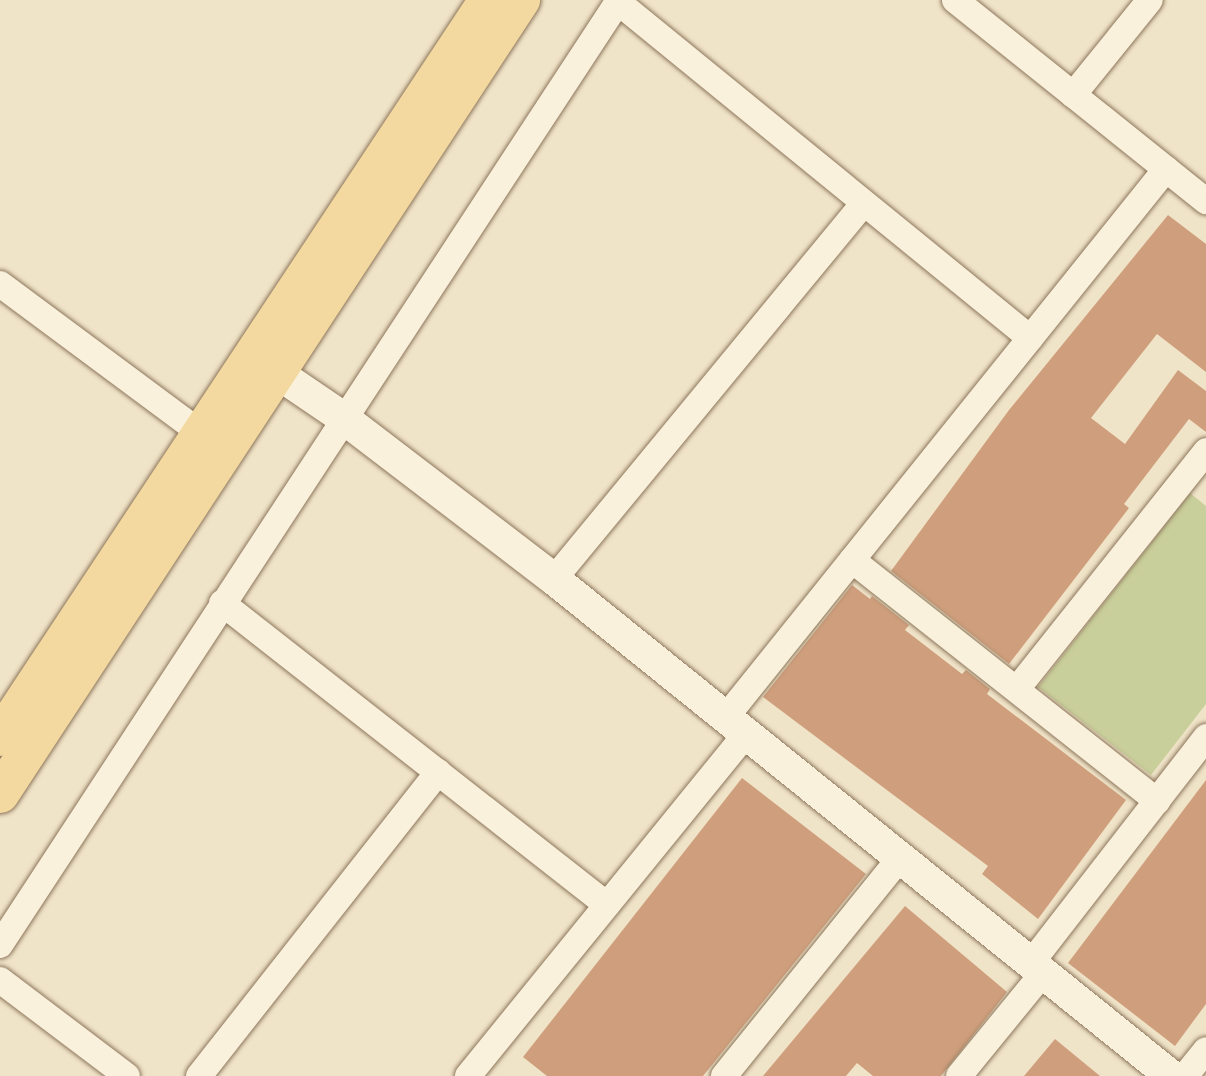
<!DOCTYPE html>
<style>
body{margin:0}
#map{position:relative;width:1206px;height:1076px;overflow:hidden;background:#f0e4c8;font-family:Merriweather,serif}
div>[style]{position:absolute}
.green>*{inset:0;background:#c9cf9b}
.building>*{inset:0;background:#cf9f7d}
.roads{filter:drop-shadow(0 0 2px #8d765c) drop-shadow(0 0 2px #8d765c)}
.minor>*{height:26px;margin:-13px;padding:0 13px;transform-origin:13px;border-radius:13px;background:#faf1dc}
.tertiary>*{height:32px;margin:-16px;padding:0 16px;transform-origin:16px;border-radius:16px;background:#faf1dc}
.primary>*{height:38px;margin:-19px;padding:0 19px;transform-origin:19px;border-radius:19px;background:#f3d9a0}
span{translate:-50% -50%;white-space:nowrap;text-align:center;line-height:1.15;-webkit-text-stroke:7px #f7eed8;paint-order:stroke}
</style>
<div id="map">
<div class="green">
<div style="clip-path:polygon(1190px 493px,1206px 506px,1206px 704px,1151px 775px,1038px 687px)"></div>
</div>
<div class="building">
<div style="clip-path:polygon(1168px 215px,1206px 244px,1206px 372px,1157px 334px,1091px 418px,1125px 444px,1178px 370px,1206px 391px,1206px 432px,1189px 419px,1124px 504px,1129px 508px,1009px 664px,891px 571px,1009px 410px)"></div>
<div style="clip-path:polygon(852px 585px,870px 599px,872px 596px,909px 625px,905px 630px,962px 674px,966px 670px,990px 689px,987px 694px,1126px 800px,1038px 919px,982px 874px,988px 866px,763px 697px)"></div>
<div style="clip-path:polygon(742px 778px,866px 874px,703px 1076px,547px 1076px,523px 1057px)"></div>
<div style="clip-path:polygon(1206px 780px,1206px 1004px,1175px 1046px,1068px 963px)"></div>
<div style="clip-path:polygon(905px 906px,1007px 992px,941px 1076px,873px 1076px,857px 1063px,846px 1076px,763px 1076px)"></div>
<div style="clip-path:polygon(1055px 1039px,1100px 1076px,1024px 1076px)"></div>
</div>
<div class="roads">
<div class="minor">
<div style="left:955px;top:0;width:322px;rotate:38.7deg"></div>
<div style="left:618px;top:2px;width:532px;rotate:39.2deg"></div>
<div style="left:1073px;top:95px;width:122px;rotate:-51deg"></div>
<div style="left:0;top:284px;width:265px;rotate:36.6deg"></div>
<div style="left:852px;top:560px;width:389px;rotate:38.3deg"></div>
<div style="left:554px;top:579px;width:487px;rotate:-50.5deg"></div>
<div style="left:222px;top:603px;width:489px;rotate:38.1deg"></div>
<div style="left:1017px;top:689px;width:304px;rotate:-51.5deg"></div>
<div style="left:726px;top:717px;width:703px;rotate:-51.24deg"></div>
<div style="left:0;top:945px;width:1130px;rotate:-56.77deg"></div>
<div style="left:1031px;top:963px;width:286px;rotate:-52.2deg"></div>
<div style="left:0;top:980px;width:159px;rotate:37.1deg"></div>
<div style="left:199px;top:1076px;width:387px;rotate:-51.8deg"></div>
<div style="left:468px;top:1076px;width:441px;rotate:-50.9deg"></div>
<div style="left:724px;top:1076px;width:280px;rotate:-51.1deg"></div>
<div style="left:959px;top:1076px;width:133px;rotate:-50.8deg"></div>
<div style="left:1185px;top:1076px;width:33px;rotate:-51deg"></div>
</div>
<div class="tertiary">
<div style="left:258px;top:360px;width:102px;rotate:34.2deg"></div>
<div style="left:342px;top:417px;width:267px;rotate:37.4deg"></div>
<div style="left:554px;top:579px;width:792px;rotate:38.85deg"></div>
</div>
<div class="primary">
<div style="left:0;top:737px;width:884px;rotate:-56.49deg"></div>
<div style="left:0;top:794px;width:950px;rotate:-56.73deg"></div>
</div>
</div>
</div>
